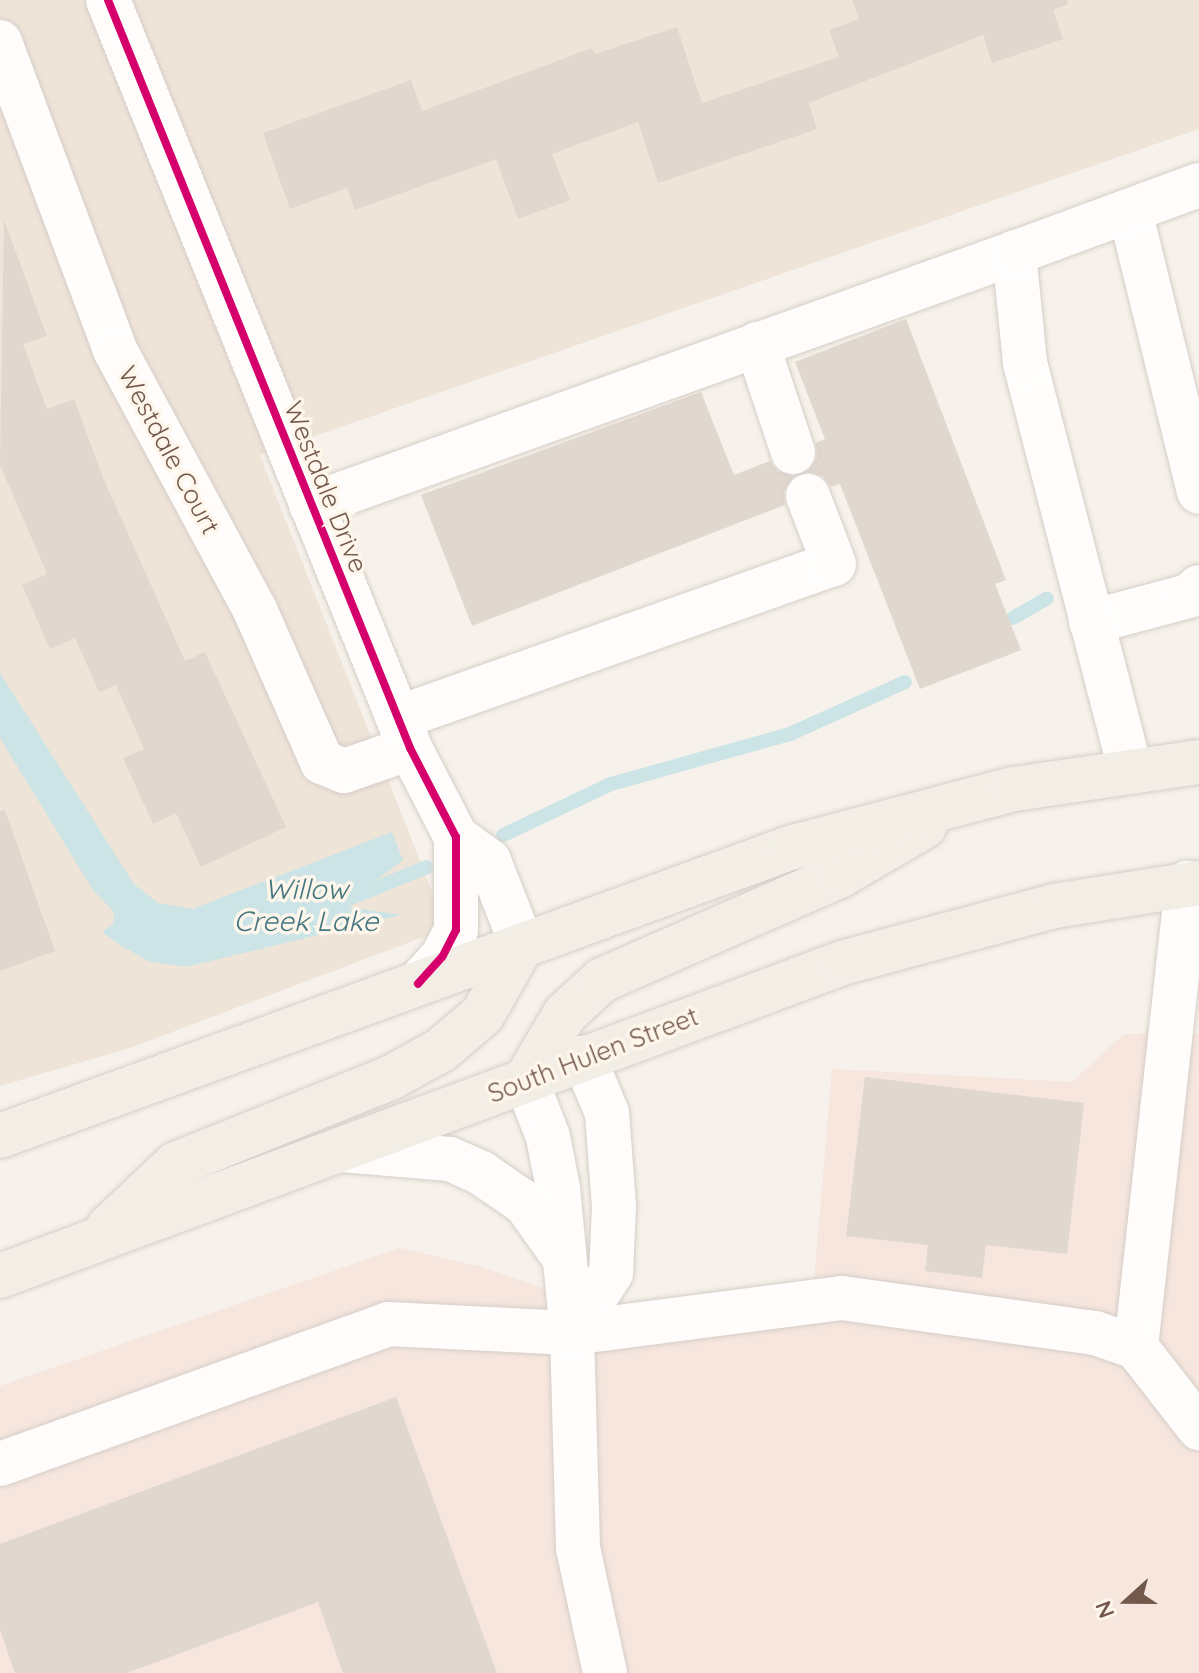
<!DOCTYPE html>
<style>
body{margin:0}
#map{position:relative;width:1199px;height:1673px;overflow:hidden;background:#f6f1ea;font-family:Quicksand,sans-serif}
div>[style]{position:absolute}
.residential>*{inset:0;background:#efe4d8}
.commercial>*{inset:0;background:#f6e6de}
.water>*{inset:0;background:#cce4e6}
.stream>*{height:14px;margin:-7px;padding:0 7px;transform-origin:7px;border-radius:7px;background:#cce4e6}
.building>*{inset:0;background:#e0d7cf}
.roads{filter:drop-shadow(0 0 2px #d5cec8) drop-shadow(0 0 2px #d5cec8)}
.minor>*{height:44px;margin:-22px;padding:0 22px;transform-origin:22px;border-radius:22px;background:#fefdfc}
.major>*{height:44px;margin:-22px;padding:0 22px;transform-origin:22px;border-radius:22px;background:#f2ede5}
.cycleway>*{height:8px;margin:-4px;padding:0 4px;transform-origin:4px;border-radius:4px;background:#d6006c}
span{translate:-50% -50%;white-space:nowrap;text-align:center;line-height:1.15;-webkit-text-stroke:7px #fef6eb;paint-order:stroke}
.street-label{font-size:26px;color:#73594b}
.water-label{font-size:28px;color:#43767f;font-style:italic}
.north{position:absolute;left:1087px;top:1561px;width:80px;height:80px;-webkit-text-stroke:6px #fef6eb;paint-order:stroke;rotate:249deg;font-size:22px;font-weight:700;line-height:32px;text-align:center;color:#73594b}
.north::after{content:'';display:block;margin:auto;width:28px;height:36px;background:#73594b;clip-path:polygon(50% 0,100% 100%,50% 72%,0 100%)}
</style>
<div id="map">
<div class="residential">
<div style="clip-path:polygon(0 0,1199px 0,1199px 129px,260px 455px,439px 909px,434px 933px,130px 1048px,0 1086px)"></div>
</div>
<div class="commercial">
<div style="clip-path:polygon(1124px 1034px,1199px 1034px,1199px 1673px,0 1673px,0 1386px,400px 1248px,478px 1266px,619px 1314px,814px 1281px,832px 1069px,1072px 1082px)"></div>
</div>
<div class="water">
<div style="clip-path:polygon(0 673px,134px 884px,158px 903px,192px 909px,392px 832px,403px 860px,342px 906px,401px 915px,186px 967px,148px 961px,120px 945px,102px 932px,113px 924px,114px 912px,93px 890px,0 738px)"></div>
</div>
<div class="stream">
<div style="left:1013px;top:618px;width:39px;rotate:-30deg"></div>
<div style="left:503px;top:835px;width:119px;rotate:-25.3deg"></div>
<div style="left:611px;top:784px;width:186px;rotate:-15.6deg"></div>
<div style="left:790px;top:734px;width:126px;rotate:-24.3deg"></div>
<div style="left:339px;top:903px;width:95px;rotate:-22.2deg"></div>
</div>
<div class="building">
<div style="clip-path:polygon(852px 0,1067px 0,1068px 4px,1053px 10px,1063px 39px,992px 63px,983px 35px,809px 103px,817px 129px,658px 183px,638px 122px,552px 154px,570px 200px,518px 219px,496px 159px,355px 210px,347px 188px,290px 209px,263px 133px,411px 80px,422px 111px,592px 48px,595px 54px,677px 27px,702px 103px,839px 57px,829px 30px,859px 19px)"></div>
<div style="clip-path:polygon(4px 220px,47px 336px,23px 344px,47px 409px,74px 399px,104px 480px,185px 661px,205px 652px,286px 827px,201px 867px,176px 813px,153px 824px,123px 758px,144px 749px,116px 685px,99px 692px,75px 638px,50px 649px,22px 585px,47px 574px,0 465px)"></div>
<div style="clip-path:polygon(906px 319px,1006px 580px,995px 584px,1021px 650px,920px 689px,840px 484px,831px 487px,823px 476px,807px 472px,817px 458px,816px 443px,825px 439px,795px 362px)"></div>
<div style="clip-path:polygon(701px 392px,734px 475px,770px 461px,777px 471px,794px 476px,784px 491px,785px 505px,472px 626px,421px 495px)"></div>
<div style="clip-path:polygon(5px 810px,55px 951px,0 971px,0 811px)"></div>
<div style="clip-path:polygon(865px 1077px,1084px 1103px,1067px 1254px,986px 1245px,982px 1278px,925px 1271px,928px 1245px,846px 1236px)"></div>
<div style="clip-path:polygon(396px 1397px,497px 1673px,343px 1673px,318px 1602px,127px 1673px,15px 1673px,0 1630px,0 1544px)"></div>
</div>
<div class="roads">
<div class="minor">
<div style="left:108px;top:0;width:807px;rotate:68.01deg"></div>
<div style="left:410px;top:748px;width:100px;rotate:62.7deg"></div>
<div style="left:456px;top:837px;width:93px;rotate:90deg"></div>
<div style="left:456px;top:930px;width:30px;rotate:117deg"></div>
<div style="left:442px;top:957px;width:36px;rotate:132deg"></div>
<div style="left:0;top:42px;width:329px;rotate:69.5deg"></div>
<div style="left:115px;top:350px;width:295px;rotate:61.7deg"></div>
<div style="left:255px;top:610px;width:166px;rotate:66.2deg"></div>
<div style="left:322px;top:762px;width:24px;rotate:22deg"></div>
<div style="left:344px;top:771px;width:70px;rotate:-19.2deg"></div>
<div style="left:1130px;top:211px;width:289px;rotate:76.2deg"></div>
<div style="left:757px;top:344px;width:114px;rotate:71.6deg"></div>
<div style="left:311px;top:505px;width:747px;rotate:-19.72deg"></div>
<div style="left:1091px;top:622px;width:101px;rotate:-14.9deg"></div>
<div style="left:1189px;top:596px;width:13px;rotate:-42deg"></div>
<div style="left:398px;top:718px;width:462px;rotate:-19.5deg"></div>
<div style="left:834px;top:564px;width:73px;rotate:-110.9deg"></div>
<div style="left:1130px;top:769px;width:419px;rotate:-104.5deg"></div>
<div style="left:1025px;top:363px;width:111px;rotate:-95.7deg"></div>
<div style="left:1014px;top:253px;width:197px;rotate:-20.2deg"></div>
<div style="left:456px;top:837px;width:41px;rotate:36deg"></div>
<div style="left:489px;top:861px;width:90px;rotate:68.6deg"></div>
<div style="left:526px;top:1080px;width:61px;rotate:68.9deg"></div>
<div style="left:548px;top:1137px;width:52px;rotate:78.9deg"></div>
<div style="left:558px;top:1188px;width:146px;rotate:84.5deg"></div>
<div style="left:572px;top:1333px;width:215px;rotate:88.4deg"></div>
<div style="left:578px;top:1548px;width:128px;rotate:77.8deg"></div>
<div style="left:342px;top:1150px;width:108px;rotate:4.8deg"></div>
<div style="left:450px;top:1159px;width:34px;rotate:24deg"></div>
<div style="left:481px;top:1173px;width:53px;rotate:34.3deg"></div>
<div style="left:525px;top:1203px;width:65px;rotate:54.4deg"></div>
<div style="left:572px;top:1333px;width:72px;rotate:-57deg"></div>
<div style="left:611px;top:1273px;width:67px;rotate:-87.4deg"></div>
<div style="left:614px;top:1206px;width:93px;rotate:-94.3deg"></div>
<div style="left:607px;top:1113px;width:60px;rotate:-112.7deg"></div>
<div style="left:1136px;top:1347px;width:467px;rotate:-83.7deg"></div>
<div style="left:0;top:1464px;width:412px;rotate:-19.8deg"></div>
<div style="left:388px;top:1324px;width:184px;rotate:2.8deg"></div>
<div style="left:572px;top:1333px;width:272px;rotate:-7.4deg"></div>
<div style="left:842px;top:1298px;width:255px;rotate:7.9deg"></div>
<div style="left:1095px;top:1333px;width:43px;rotate:18.9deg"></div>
<div style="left:1136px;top:1347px;width:103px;rotate:52.1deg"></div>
</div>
<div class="major">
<div style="left:526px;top:1080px;width:77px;rotate:-59.4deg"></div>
<div style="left:565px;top:1014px;width:50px;rotate:-42.6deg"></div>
<div style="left:602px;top:980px;width:261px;rotate:-23.7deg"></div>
<div style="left:841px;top:875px;width:97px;rotate:-30.3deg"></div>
<div style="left:0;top:1136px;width:841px;rotate:-20.03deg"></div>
<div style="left:790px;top:848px;width:232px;rotate:-14.8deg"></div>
<div style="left:1014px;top:789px;width:187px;rotate:-8.3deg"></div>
<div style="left:108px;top:1228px;width:93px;rotate:-43.3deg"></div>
<div style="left:176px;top:1164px;width:233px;rotate:-21.9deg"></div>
<div style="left:392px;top:1077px;width:56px;rotate:-28.9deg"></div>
<div style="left:441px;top:1050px;width:55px;rotate:-40.6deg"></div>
<div style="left:483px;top:1014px;width:79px;rotate:-60.5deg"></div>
<div style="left:0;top:1276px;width:901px;rotate:-20.38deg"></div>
<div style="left:845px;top:962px;width:216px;rotate:-15deg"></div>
<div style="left:1054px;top:906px;width:147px;rotate:-9deg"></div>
</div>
</div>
<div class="cycleway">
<div style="left:108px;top:0;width:807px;rotate:68.01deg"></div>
<div style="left:410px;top:748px;width:100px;rotate:62.7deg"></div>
<div style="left:456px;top:837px;width:93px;rotate:90deg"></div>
<div style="left:456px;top:930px;width:30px;rotate:117deg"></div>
<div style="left:442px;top:957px;width:36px;rotate:132deg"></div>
</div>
<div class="street-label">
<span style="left:169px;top:450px;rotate:62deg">Westdale Court</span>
<span style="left:326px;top:487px;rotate:68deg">Westdale Drive</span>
<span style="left:593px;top:1055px;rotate:-21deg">South Hulen Street</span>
</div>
<div class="water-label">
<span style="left:306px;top:905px">Willow<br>Creek Lake</span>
</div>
<div class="north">N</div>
</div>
